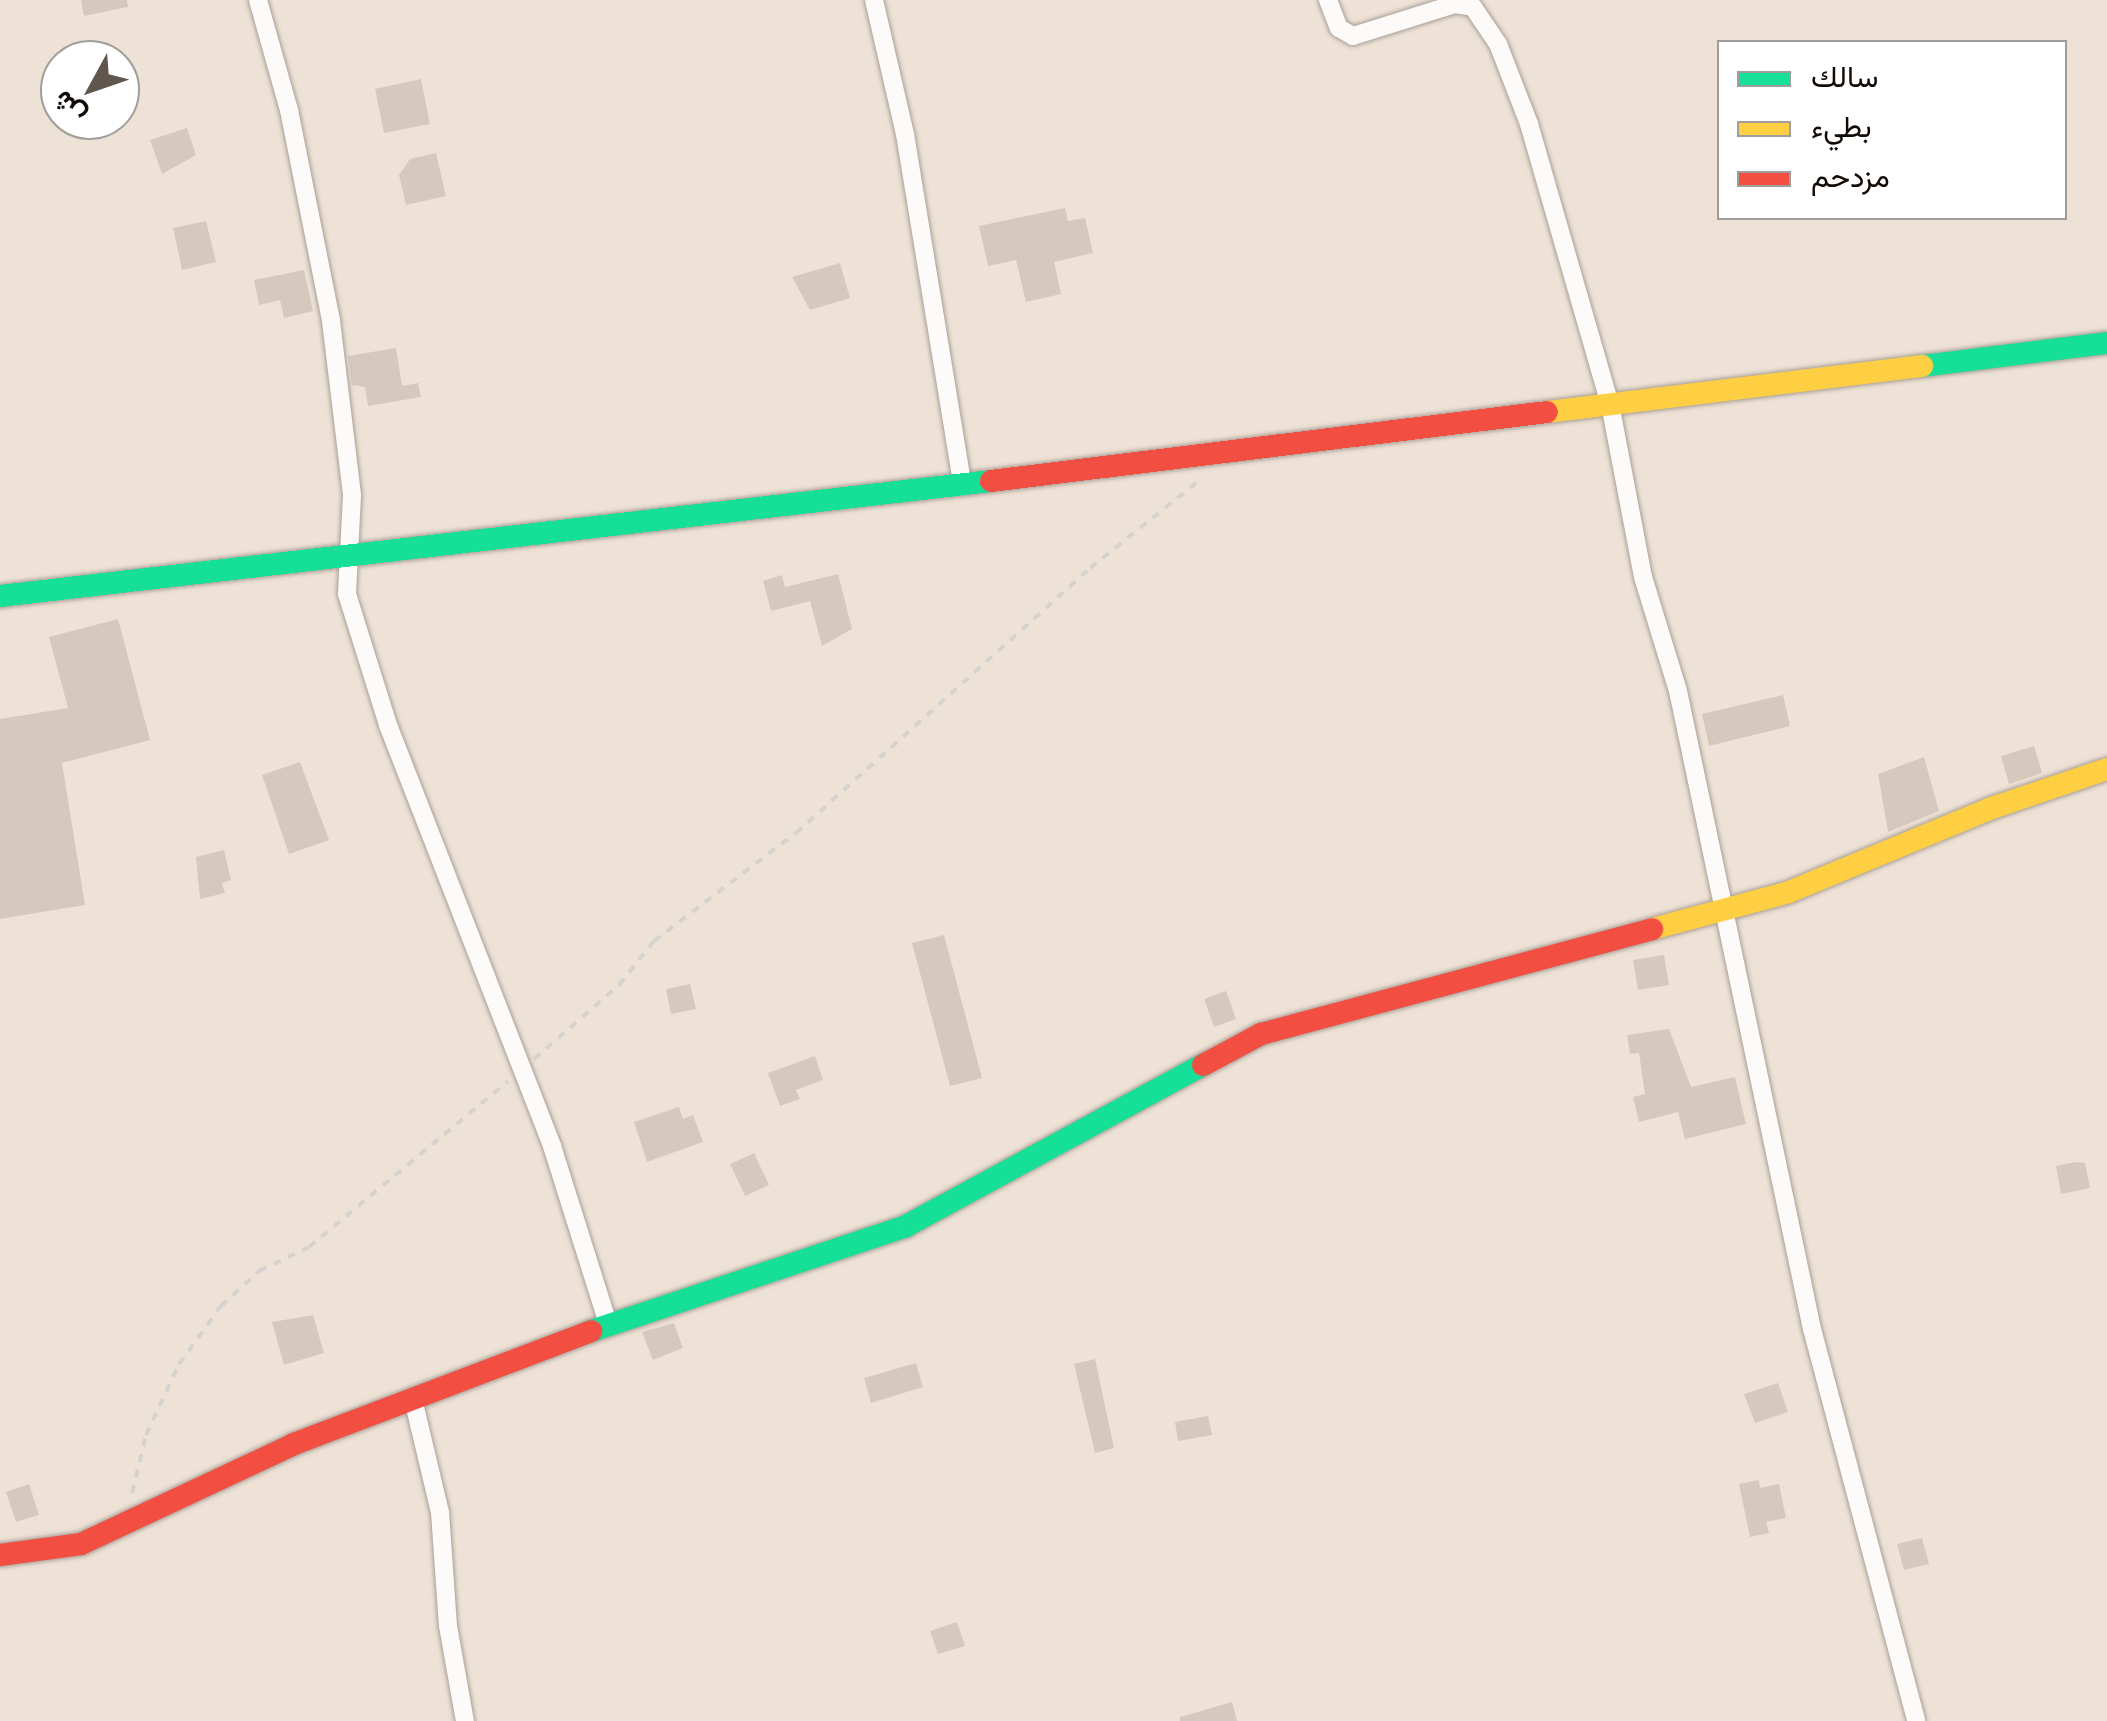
<!DOCTYPE html>
<meta charset="utf-8">
<style>
body{margin:0}
#map{position:relative;width:2107px;height:1721px;overflow:hidden;background:#eee2d6;font-family:Figtree,Vazirmatn,sans-serif}
div>[style]{position:absolute}
.building>*{inset:0;background:#d7c8be}
.path>*{height:4px;margin-top:-2px;transform-origin:0;background:repeating-linear-gradient(90deg,#d6d2ce 0 8px,transparent 0 16px)}
.roads{filter:drop-shadow(0 0 2px #a99f97) drop-shadow(0 0 2px #a99f97)}
.street>*{height:18px;margin:-9px;padding:0 9px;transform-origin:9px;border-radius:9px;background:#fcfbf9}
.fast>*{height:22px;margin:-11px;padding:0 11px;transform-origin:11px;border-radius:11px;background:#16e098}
.slow>*{height:22px;margin:-11px;padding:0 11px;transform-origin:11px;border-radius:11px;background:#ffcf43}
.jam>*{height:22px;margin:-11px;padding:0 11px;transform-origin:11px;border-radius:11px;background:#f24e42}
span{translate:-50% -50%;white-space:nowrap;text-align:center;line-height:1.15;-webkit-text-stroke:10px #fff;paint-order:stroke}
.legend{position:absolute;left:1717px;top:40px;width:350px;height:180px;box-sizing:border-box;background:#fff;border:2px solid #a09d9b;margin:0;padding:12px 18px;list-style:none;font-size:30px;color:#120b05}
.legend li{display:flex;align-items:center;gap:20px;height:50px}
.legend b{width:50px;border:2px solid #a09d9b}
.north{position:absolute;left:40px;top:40px;width:100px;height:100px;box-sizing:border-box;background:#fff;border:2px solid #a09d9b;border-radius:50%;rotate:230deg;font-size:28px;font-weight:700;line-height:40px;text-align:center;color:#120b05}
.north::after{content:'';display:block;margin:auto;width:35px;height:45px;background:#5f564e;clip-path:polygon(50% 0,100% 100%,50% 72%,0 100%)}
</style>
<div id="map">
<div class="building">
<div style="clip-path:polygon(81px 0,127px 0,128px 7px,84px 16px)"></div>
<div style="clip-path:polygon(421px 79px,430px 124px,384px 133px,375px 89px)"></div>
<div style="clip-path:polygon(187px 128px,196px 155px,162px 174px,150px 140px)"></div>
<div style="clip-path:polygon(436px 153px,446px 196px,406px 205px,399px 175px,410px 159px)"></div>
<div style="clip-path:polygon(1065px 208px,1068px 221px,1085px 218px,1093px 253px,1054px 262px,1061px 294px,1026px 302px,1016px 260px,988px 266px,979px 226px)"></div>
<div style="clip-path:polygon(206px 221px,216px 262px,182px 270px,173px 228px)"></div>
<div style="clip-path:polygon(840px 263px,850px 298px,810px 310px,792px 277px)"></div>
<div style="clip-path:polygon(304px 270px,313px 311px,284px 318px,280px 300px,259px 305px,254px 280px)"></div>
<div style="clip-path:polygon(396px 348px,402px 386px,418px 383px,421px 397px,368px 406px,365px 387px,352px 385px,348px 356px)"></div>
<div style="clip-path:polygon(838px 574px,852px 629px,822px 646px,810px 601px,771px 611px,763px 581px,782px 575px,785px 587px)"></div>
<div style="clip-path:polygon(118px 619px,150px 740px,62px 763px,85px 905px,0 919px,0 719px,68px 708px,49px 637px)"></div>
<div style="clip-path:polygon(1783px 695px,1790px 726px,1709px 746px,1702px 714px)"></div>
<div style="clip-path:polygon(2034px 746px,2042px 773px,2009px 784px,2001px 756px)"></div>
<div style="clip-path:polygon(1924px 757px,1939px 811px,1888px 832px,1878px 774px)"></div>
<div style="clip-path:polygon(300px 762px,329px 840px,289px 854px,262px 775px)"></div>
<div style="clip-path:polygon(224px 850px,231px 880px,222px 883px,225px 893px,200px 899px,196px 857px)"></div>
<div style="clip-path:polygon(944px 935px,982px 1078px,950px 1086px,912px 943px)"></div>
<div style="clip-path:polygon(1664px 955px,1669px 985px,1638px 990px,1633px 960px)"></div>
<div style="clip-path:polygon(690px 984px,696px 1009px,671px 1014px,666px 989px)"></div>
<div style="clip-path:polygon(1226px 991px,1236px 1019px,1214px 1027px,1204px 999px)"></div>
<div style="clip-path:polygon(1669px 1029px,1691px 1087px,1735px 1077px,1746px 1124px,1685px 1139px,1678px 1112px,1639px 1122px,1633px 1097px,1645px 1094px,1639px 1053px,1630px 1054px,1627px 1035px)"></div>
<div style="clip-path:polygon(815px 1056px,823px 1080px,796px 1090px,800px 1099px,780px 1106px,768px 1073px)"></div>
<div style="clip-path:polygon(679px 1107px,683px 1119px,693px 1115px,703px 1142px,647px 1162px,634px 1122px)"></div>
<div style="clip-path:polygon(754px 1153px,769px 1185px,745px 1196px,730px 1164px)"></div>
<div style="clip-path:polygon(2076px 1162px,2085px 1163px,2090px 1188px,2061px 1194px,2056px 1166px)"></div>
<div style="clip-path:polygon(313px 1315px,324px 1353px,284px 1365px,272px 1322px)"></div>
<div style="clip-path:polygon(674px 1323px,683px 1348px,653px 1360px,642px 1332px)"></div>
<div style="clip-path:polygon(1095px 1359px,1114px 1448px,1095px 1453px,1074px 1364px)"></div>
<div style="clip-path:polygon(916px 1363px,923px 1387px,871px 1403px,864px 1378px)"></div>
<div style="clip-path:polygon(1778px 1383px,1788px 1412px,1755px 1423px,1744px 1394px)"></div>
<div style="clip-path:polygon(1208px 1416px,1212px 1435px,1178px 1441px,1175px 1422px)"></div>
<div style="clip-path:polygon(1759px 1480px,1760px 1488px,1779px 1484px,1786px 1518px,1766px 1522px,1769px 1533px,1750px 1537px,1739px 1484px)"></div>
<div style="clip-path:polygon(29px 1484px,39px 1515px,16px 1522px,6px 1492px)"></div>
<div style="clip-path:polygon(1922px 1538px,1929px 1564px,1904px 1570px,1897px 1544px)"></div>
<div style="clip-path:polygon(957px 1622px,965px 1646px,938px 1654px,930px 1631px)"></div>
<div style="clip-path:polygon(1232px 1702px,1237px 1721px,1180px 1721px,1180px 1717px)"></div>
</div>
<div class="path">
<div style="left:534px;top:1059px;width:113px;rotate:-41deg"></div>
<div style="left:619px;top:985px;width:56px;rotate:-51.5deg"></div>
<div style="left:654px;top:941px;width:178px;rotate:-37.3deg"></div>
<div style="left:796px;top:833px;width:396px;rotate:-42deg"></div>
<div style="left:1090px;top:568px;width:142px;rotate:-38.7deg"></div>
<div style="left:132px;top:1493px;width:60px;rotate:-76.4deg"></div>
<div style="left:146px;top:1435px;width:78px;rotate:-65.1deg"></div>
<div style="left:179px;top:1364px;width:72px;rotate:-54.1deg"></div>
<div style="left:221px;top:1306px;width:52px;rotate:-42.6deg"></div>
<div style="left:259px;top:1271px;width:55px;rotate:-25.6deg"></div>
<div style="left:309px;top:1247px;width:259px;rotate:-39.8deg"></div>
</div>
<div class="roads">
<div class="street">
<div style="left:258px;top:0;width:114px;rotate:74.3deg"></div>
<div style="left:289px;top:110px;width:215px;rotate:78.7deg"></div>
<div style="left:331px;top:321px;width:175px;rotate:83.1deg"></div>
<div style="left:352px;top:495px;width:99px;rotate:92.9deg"></div>
<div style="left:347px;top:594px;width:137px;rotate:72.6deg"></div>
<div style="left:388px;top:725px;width:452px;rotate:68.7deg"></div>
<div style="left:552px;top:1146px;width:187px;rotate:72.5deg"></div>
<div style="left:874px;top:0;width:138px;rotate:77deg"></div>
<div style="left:905px;top:134px;width:353px;rotate:80.7deg"></div>
<div style="left:1328px;top:0;width:30px;rotate:69deg"></div>
<div style="left:1339px;top:28px;width:16px;rotate:30deg"></div>
<div style="left:1353px;top:36px;width:107px;rotate:-17.4deg"></div>
<div style="left:1455px;top:4px;width:18px;rotate:9deg"></div>
<div style="left:1473px;top:7px;width:45px;rotate:56deg"></div>
<div style="left:1498px;top:44px;width:86px;rotate:68.8deg"></div>
<div style="left:1529px;top:124px;width:291px;rotate:73.9deg"></div>
<div style="left:1610px;top:404px;width:176px;rotate:79.2deg"></div>
<div style="left:1643px;top:577px;width:119px;rotate:72.9deg"></div>
<div style="left:1678px;top:691px;width:652px;rotate:78.14deg"></div>
<div style="left:1812px;top:1329px;width:406px;rotate:75.1deg"></div>
<div style="left:413px;top:1399px;width:116px;rotate:76.6deg"></div>
<div style="left:440px;top:1512px;width:114px;rotate:86deg"></div>
<div style="left:448px;top:1626px;width:97px;rotate:79.9deg"></div>
</div>
<div class="fast">
<div style="left:1922px;top:366px;width:186px;rotate:-7.1deg"></div>
<div style="left:0;top:596px;width:998px;rotate:-6.62deg"></div>
<div style="left:591px;top:1331px;width:332px;rotate:-18.4deg"></div>
<div style="left:906px;top:1226px;width:338px;rotate:-28.5deg"></div>
</div>
<div class="slow">
<div style="left:1547px;top:412px;width:378px;rotate:-7deg"></div>
<div style="left:1652px;top:929px;width:142px;rotate:-15.1deg"></div>
<div style="left:1789px;top:892px;width:217px;rotate:-22.5deg"></div>
<div style="left:1989px;top:809px;width:125px;rotate:-18.7deg"></div>
</div>
<div class="jam">
<div style="left:991px;top:481px;width:560px;rotate:-7.07deg"></div>
<div style="left:1203px;top:1065px;width:66px;rotate:-28.1deg"></div>
<div style="left:1261px;top:1034px;width:405px;rotate:-15deg"></div>
<div style="left:0;top:1555px;width:82px;rotate:-7.7deg"></div>
<div style="left:81px;top:1544px;width:235px;rotate:-25.1deg"></div>
<div style="left:294px;top:1444px;width:318px;rotate:-20.8deg"></div>
</div>
</div>
<ul class="legend">
<li><b style="height:12px;background:#16e098"></b>سالك</li>
<li><b style="height:12px;background:#ffcf43"></b>بطيء</li>
<li><b style="height:12px;background:#f24e42"></b>مزدحم</li>
</ul>
<div class="north">ش</div>
</div>
